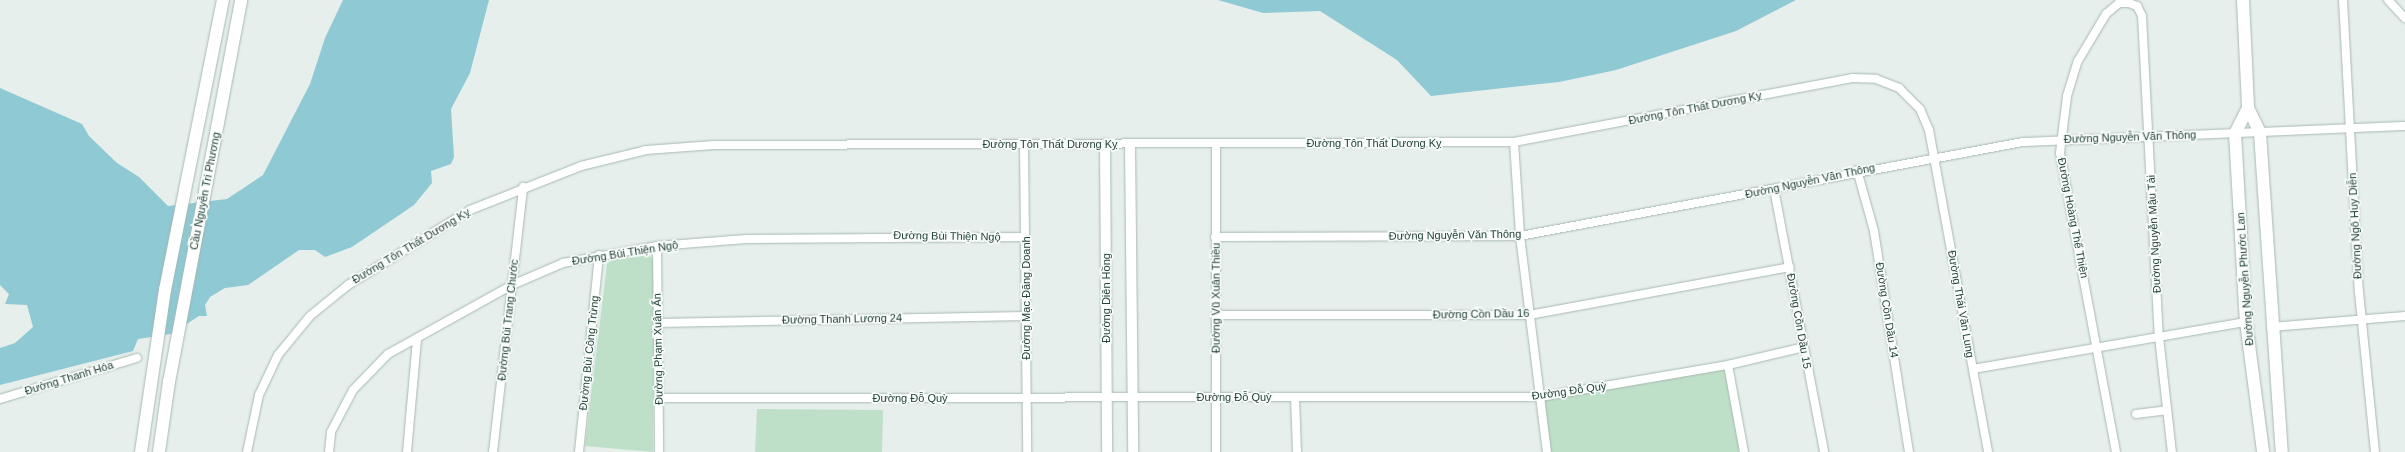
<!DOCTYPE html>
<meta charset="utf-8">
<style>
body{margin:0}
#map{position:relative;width:2405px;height:452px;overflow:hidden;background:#e6efeb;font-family:Helvetica,sans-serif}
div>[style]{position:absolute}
.green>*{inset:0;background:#bfe0c8}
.water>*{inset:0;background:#8ec9d4}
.roads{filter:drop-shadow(0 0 1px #a8b8b2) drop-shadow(0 0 1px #a8b8b2)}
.minor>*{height:8px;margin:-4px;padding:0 4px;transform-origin:4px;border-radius:4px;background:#fff}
.tertiary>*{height:10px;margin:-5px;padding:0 5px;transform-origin:5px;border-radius:5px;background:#fff}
.secondary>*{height:12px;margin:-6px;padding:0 6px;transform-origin:6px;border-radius:6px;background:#fff}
span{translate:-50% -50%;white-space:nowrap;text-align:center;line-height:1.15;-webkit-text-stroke:3.5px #f7fbf9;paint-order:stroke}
.street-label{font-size:11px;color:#24423a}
</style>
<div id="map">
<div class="green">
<div style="clip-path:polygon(649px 255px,654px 260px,653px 452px,585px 446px,607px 264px,612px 260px)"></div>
<div style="clip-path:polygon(1728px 365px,1744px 452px,1547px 452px,1540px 397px)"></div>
<div style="clip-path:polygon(757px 409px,883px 410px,882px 452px,755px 452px)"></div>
</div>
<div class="water">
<div style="clip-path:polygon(343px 0,489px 0,470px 73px,451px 109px,454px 157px,451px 164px,431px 171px,432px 183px,414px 205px,352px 247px,325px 257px,315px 250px,299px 250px,248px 285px,225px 288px,210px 297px,205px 305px,207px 316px,199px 316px,171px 334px,138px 339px,133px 351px,0 385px,0 348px,15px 343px,33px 327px,27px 305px,5px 304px,9px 294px,0 285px,0 88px,82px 124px,89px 136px,117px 163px,139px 177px,168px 206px,227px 199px,263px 175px,310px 84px,325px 38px)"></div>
<div style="clip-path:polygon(1218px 0,1796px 0,1736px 31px,1616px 70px,1559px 82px,1431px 96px,1397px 60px,1320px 11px,1263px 13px)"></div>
</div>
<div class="roads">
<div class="minor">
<div style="left:2343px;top:0;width:292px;rotate:86.9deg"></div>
<div style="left:2359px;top:292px;width:161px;rotate:84.3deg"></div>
<div style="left:2388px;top:0;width:25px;rotate:47deg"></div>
<div style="left:1514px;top:142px;width:94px;rotate:86.3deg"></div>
<div style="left:1520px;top:236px;width:218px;rotate:82.9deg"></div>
<div style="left:1216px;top:143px;width:309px;rotate:90deg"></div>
<div style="left:1024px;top:144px;width:308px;rotate:89.4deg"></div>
<div style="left:1857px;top:170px;width:63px;rotate:74.4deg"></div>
<div style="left:1874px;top:231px;width:224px;rotate:81deg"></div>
<div style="left:1774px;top:189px;width:268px;rotate:79.2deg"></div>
<div style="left:1215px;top:237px;width:305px;rotate:-0.2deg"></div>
<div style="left:1520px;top:236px;width:512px;rotate:-10.59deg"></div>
<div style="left:2023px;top:142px;width:382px;rotate:-2.4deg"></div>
<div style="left:657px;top:246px;width:206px;rotate:89.4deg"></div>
<div style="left:1216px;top:315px;width:313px"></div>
<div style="left:1529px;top:315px;width:265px;rotate:-10.4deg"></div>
<div style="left:658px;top:323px;width:368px;rotate:-1.1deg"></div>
<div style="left:2271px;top:327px;width:134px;rotate:-4.7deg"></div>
<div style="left:1728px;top:365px;width:88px;rotate:79.6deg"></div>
<div style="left:1973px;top:369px;width:277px;rotate:-9.8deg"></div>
<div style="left:1295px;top:397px;width:55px;rotate:87.9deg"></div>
<div style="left:660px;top:398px;width:880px;rotate:-0.07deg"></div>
<div style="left:1540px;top:397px;width:191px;rotate:-9.7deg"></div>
<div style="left:1728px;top:365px;width:78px;rotate:-13.3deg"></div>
<div style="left:0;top:399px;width:143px;rotate:-16.7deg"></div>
<div style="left:2136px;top:414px;width:31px;rotate:-7deg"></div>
<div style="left:247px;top:452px;width:58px;rotate:-78.1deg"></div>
<div style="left:259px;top:395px;width:44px;rotate:-64.6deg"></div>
<div style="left:278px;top:355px;width:50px;rotate:-50.6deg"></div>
<div style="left:310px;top:316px;width:49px;rotate:-39.2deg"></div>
<div style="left:348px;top:285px;width:143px;rotate:-31.6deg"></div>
<div style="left:470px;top:210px;width:119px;rotate:-21.6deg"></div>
<div style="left:581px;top:166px;width:67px;rotate:-13.8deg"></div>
<div style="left:646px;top:150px;width:68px;rotate:-4.2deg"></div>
<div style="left:714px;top:145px;width:800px;rotate:-0.21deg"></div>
<div style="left:1514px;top:142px;width:344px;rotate:-10.7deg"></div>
<div style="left:1852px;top:78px;width:24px;rotate:2deg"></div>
<div style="left:1876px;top:79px;width:25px;rotate:21deg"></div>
<div style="left:1899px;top:88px;width:30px;rotate:45deg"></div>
<div style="left:1920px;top:109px;width:23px;rotate:67deg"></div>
<div style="left:1929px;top:130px;width:327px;rotate:79.6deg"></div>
<div style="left:329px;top:452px;width:20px;rotate:-84deg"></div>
<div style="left:331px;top:432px;width:47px;rotate:-62.4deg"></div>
<div style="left:353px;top:390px;width:50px;rotate:-45.8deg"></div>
<div style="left:388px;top:354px;width:142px;rotate:-29.1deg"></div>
<div style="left:512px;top:285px;width:56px;rotate:-23.3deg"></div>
<div style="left:563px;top:263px;width:96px;rotate:-10.3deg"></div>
<div style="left:657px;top:246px;width:89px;rotate:-4.5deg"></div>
<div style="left:746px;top:239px;width:279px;rotate:-0.4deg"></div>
<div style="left:407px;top:452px;width:112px;rotate:-84.9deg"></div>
<div style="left:493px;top:452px;width:267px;rotate:-83.5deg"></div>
<div style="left:579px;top:452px;width:198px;rotate:-84.2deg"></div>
<div style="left:2116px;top:452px;width:304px;rotate:-100.6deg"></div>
<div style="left:2060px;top:153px;width:57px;rotate:-83deg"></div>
<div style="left:2067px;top:96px;width:37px;rotate:-73deg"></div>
<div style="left:2078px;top:61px;width:55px;rotate:-59.2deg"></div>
<div style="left:2106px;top:14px;width:17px;rotate:-40deg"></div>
<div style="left:2119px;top:3px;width:10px"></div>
<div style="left:2129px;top:3px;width:9px;rotate:21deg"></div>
<div style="left:2137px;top:6px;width:11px;rotate:63deg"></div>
<div style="left:2142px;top:16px;width:321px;rotate:87deg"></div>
<div style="left:2159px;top:337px;width:116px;rotate:83.6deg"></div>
</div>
<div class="tertiary">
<div style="left:1105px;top:144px;width:308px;rotate:89.6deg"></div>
<div style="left:1130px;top:144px;width:308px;rotate:89.4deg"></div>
</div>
<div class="secondary">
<div style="left:2243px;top:0;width:108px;rotate:87.3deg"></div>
<div style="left:2248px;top:108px;width:28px;rotate:64deg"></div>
<div style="left:2260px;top:133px;width:320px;rotate:86.1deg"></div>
<div style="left:2248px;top:108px;width:28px;rotate:117deg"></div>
<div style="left:2235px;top:133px;width:189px;rotate:86.7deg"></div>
<div style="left:2246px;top:322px;width:131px;rotate:82.5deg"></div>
<div style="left:141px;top:452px;width:164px;rotate:-81.6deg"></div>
<div style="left:165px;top:290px;width:296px;rotate:-78.7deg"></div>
<div style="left:159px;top:452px;width:71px;rotate:-81.9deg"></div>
<div style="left:169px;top:382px;width:389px;rotate:-79.3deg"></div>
</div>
</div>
<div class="street-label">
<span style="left:1695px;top:108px;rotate:-11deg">Đường Tôn Thất Dương Kỵ</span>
<span style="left:2130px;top:137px;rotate:-2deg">Đường Nguyễn Văn Thông</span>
<span style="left:1374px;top:143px">Đường Tôn Thất Dương Kỵ</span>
<span style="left:1050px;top:144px">Đường Tôn Thất Dương Kỵ</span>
<span style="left:1810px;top:181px;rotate:-12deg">Đường Nguyễn Văn Thông</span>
<span style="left:205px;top:191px;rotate:-79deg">Cầu Nguyễn Tri Phương</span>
<span style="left:2073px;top:218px;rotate:79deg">Đường Hoàng Thế Thiện</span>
<span style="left:2355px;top:226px;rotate:-93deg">Đường Ngô Huy Diễn</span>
<span style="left:2154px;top:234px;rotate:-93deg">Đường Nguyễn Mậu Tài</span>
<span style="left:1455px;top:235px;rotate:-1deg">Đường Nguyễn Văn Thông</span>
<span style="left:947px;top:236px;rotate:1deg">Đường Bùi Thiện Ngộ</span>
<span style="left:411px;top:246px;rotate:-31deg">Đường Tôn Thất Dương Kỵ</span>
<span style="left:625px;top:253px;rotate:-9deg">Đường Bùi Thiện Ngộ</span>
<span style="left:2245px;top:279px;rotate:-94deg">Đường Nguyễn Phước Lan</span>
<span style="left:1026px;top:298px;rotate:-90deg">Đường Mạc Đăng Doanh</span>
<span style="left:1106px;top:298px;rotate:-90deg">Đường Diên Hồng</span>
<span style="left:1216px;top:298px;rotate:-90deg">Đường Vũ Xuân Thiều</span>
<span style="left:1961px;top:304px;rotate:80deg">Đường Thái Văn Lung</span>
<span style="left:1887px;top:310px;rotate:81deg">Đường Cồn Dầu 14</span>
<span style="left:1481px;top:314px;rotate:-1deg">Đường Cồn Dầu 16</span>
<span style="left:842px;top:319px;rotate:-1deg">Đường Thanh Lương 24</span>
<span style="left:508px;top:320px;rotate:-84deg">Đường Bùi Trang Chước</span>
<span style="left:1799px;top:321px;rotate:80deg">Đường Cồn Dầu 15</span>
<span style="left:658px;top:349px;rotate:-91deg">Đường Phạm Xuân Ẩn</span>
<span style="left:589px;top:353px;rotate:-84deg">Đường Bùi Công Trừng</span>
<span style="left:69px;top:378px;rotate:-17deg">Đường Thanh Hóa</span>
<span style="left:1569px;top:391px;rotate:-8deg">Đường Đỗ Quỳ</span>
<span style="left:1234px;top:397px">Đường Đỗ Quỳ</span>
<span style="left:910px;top:398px">Đường Đỗ Quỳ</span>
</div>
</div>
